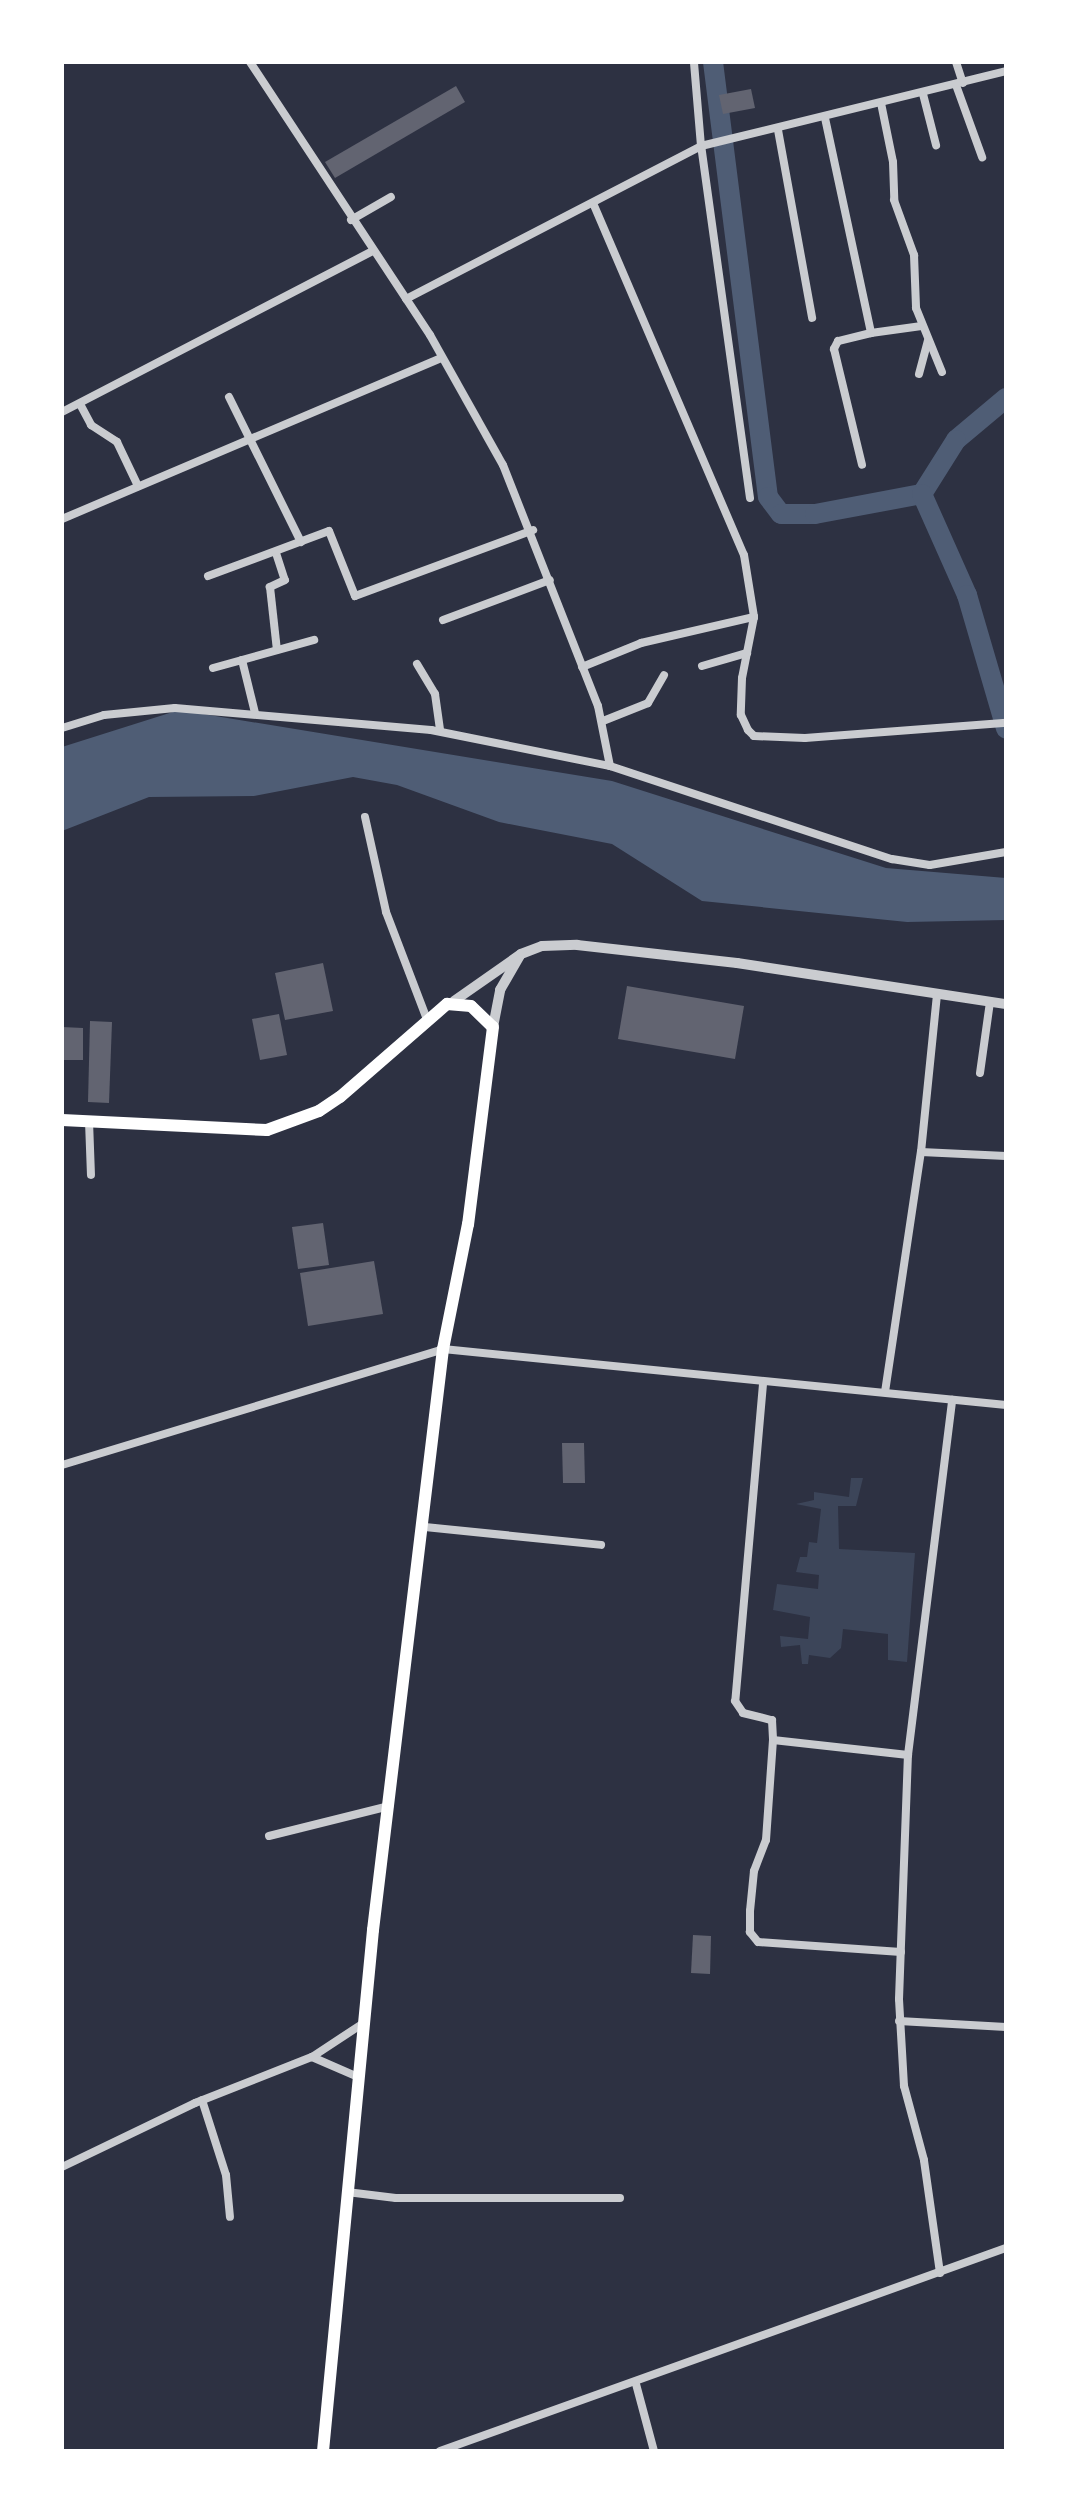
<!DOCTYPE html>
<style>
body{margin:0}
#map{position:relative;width:1068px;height:2513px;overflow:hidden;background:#2d3142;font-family:"Source Sans 3",sans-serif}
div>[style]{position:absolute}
.green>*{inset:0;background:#3c4559}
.water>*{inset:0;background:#4f5d75}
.canal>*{height:20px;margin:-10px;padding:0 10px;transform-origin:10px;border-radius:10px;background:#4f5d75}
.building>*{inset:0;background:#626471}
.minor>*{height:8px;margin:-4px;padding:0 4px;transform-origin:4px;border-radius:4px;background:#caccd0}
.tertiary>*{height:10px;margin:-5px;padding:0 5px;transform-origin:5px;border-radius:5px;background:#caccd0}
.secondary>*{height:12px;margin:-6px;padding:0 6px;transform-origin:6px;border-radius:6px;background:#fff}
span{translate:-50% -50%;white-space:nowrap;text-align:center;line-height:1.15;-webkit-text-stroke:6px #fff;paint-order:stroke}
.frame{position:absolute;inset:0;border:64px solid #fff;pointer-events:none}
</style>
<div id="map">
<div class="green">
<div style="clip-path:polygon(851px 1478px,863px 1478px,856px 1506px,838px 1506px,839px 1549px,915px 1553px,907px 1662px,888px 1660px,888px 1634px,843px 1629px,841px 1648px,830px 1658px,809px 1655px,808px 1664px,802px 1664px,800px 1645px,781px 1647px,780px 1636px,808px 1639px,810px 1617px,773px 1610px,777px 1584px,818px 1589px,819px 1575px,796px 1572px,800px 1557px,807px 1557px,809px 1542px,817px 1543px,821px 1509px,796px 1504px,814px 1500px,814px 1492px,849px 1497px)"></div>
</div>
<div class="water">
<div style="clip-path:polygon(179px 710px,612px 781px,886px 868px,1006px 878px,1006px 920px,907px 922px,702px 901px,612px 844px,499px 822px,397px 785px,353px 777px,254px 796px,149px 797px,62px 831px,62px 747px)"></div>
</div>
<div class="canal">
<div style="left:713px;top:62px;width:438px;rotate:82.8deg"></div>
<div style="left:768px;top:497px;width:21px;rotate:53deg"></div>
<div style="left:781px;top:514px;width:34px"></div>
<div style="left:815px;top:514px;width:109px;rotate:-10.6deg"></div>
<div style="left:1006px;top:398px;width:65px;rotate:140deg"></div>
<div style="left:956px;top:440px;width:64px;rotate:122.2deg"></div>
<div style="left:922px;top:494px;width:111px;rotate:66deg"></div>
<div style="left:967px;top:595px;width:139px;rotate:73.7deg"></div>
</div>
<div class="building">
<div style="clip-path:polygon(456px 86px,465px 102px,335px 178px,325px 162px)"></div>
<div style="clip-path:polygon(751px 89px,755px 108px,723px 114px,719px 95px)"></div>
<div style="clip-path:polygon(323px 963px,333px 1011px,285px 1020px,275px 973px)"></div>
<div style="clip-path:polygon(627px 986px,744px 1006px,735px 1059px,618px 1039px)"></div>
<div style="clip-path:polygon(279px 1014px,287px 1055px,260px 1060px,252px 1019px)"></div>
<div style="clip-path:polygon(90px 1021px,112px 1022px,109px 1103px,88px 1102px)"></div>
<div style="clip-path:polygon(62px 1027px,83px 1028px,83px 1060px,62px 1060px)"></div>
<div style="clip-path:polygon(323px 1223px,329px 1265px,298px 1269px,292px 1227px)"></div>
<div style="clip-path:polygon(374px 1261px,383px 1314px,308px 1326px,300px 1273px)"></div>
<div style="clip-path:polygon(562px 1443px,584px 1443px,585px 1483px,563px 1483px)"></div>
<div style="clip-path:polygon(693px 1935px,711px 1936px,710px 1974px,691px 1973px)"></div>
</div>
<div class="minor">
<div style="left:250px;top:62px;width:327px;rotate:56.6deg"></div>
<div style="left:430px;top:335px;width:149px;rotate:60.7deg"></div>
<div style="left:503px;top:465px;width:259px;rotate:68.5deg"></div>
<div style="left:598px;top:706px;width:61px;rotate:78.7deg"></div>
<div style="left:956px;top:62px;width:22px;rotate:72deg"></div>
<div style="left:956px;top:85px;width:77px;rotate:70.1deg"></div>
<div style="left:923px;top:94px;width:53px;rotate:75.7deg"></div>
<div style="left:881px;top:103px;width:60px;rotate:78.5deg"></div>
<div style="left:893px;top:162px;width:38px;rotate:88deg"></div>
<div style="left:894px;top:200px;width:59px;rotate:70deg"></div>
<div style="left:914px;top:255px;width:53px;rotate:87.8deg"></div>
<div style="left:916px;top:308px;width:69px;rotate:67.9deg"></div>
<div style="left:825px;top:118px;width:220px;rotate:77.9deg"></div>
<div style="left:871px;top:333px;width:34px;rotate:166deg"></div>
<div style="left:838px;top:341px;width:9px;rotate:117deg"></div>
<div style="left:834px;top:349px;width:119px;rotate:76.4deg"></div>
<div style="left:778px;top:130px;width:191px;rotate:79.7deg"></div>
<div style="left:593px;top:203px;width:383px;rotate:66.8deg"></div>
<div style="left:744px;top:555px;width:63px;rotate:80.8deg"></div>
<div style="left:754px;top:617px;width:62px;rotate:101.1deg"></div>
<div style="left:742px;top:678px;width:37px;rotate:92deg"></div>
<div style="left:741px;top:715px;width:17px;rotate:65deg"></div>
<div style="left:748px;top:730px;width:8px;rotate:45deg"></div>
<div style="left:754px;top:736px;width:51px;rotate:2.2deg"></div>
<div style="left:805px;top:738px;width:202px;rotate:-4.3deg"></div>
<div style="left:351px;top:220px;width:46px;rotate:-29.9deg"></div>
<div style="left:406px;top:299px;width:332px;rotate:-27.4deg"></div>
<div style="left:701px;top:146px;width:84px;rotate:-94.8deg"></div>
<div style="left:871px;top:333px;width:51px;rotate:-7.8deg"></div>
<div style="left:919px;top:374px;width:34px;rotate:-75deg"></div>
<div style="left:229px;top:397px;width:162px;rotate:63.6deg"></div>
<div style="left:80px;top:404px;width:24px;rotate:62deg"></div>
<div style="left:91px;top:425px;width:31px;rotate:33deg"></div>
<div style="left:117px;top:442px;width:49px;rotate:64.5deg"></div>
<div style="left:62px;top:412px;width:348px;rotate:-27.4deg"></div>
<div style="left:750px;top:498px;width:355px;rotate:-97.9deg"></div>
<div style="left:701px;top:146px;width:314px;rotate:-13.8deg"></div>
<div style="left:62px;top:519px;width:412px;rotate:-23deg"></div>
<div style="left:276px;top:553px;width:28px;rotate:72deg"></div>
<div style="left:285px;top:580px;width:17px;rotate:155deg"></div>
<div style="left:270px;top:587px;width:63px;rotate:83.7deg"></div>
<div style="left:208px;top:576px;width:129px;rotate:-20.4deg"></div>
<div style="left:329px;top:531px;width:70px;rotate:68.2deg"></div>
<div style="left:355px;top:596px;width:190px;rotate:-20.3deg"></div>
<div style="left:443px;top:620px;width:114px;rotate:-20.5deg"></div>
<div style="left:242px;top:660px;width:55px;rotate:76.2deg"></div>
<div style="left:417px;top:664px;width:35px;rotate:59deg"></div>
<div style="left:435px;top:694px;width:37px;rotate:82deg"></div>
<div style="left:702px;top:666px;width:47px;rotate:-16.1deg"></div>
<div style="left:582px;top:667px;width:64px;rotate:-22.1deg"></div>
<div style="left:641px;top:643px;width:116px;rotate:-13deg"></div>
<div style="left:213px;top:668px;width:105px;rotate:-15.5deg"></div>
<div style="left:603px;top:721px;width:48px;rotate:-21.8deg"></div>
<div style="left:648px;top:703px;width:32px;rotate:-60deg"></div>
<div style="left:62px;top:728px;width:44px;rotate:-17.2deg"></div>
<div style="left:104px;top:715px;width:71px;rotate:-5.6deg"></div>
<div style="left:175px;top:708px;width:257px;rotate:4.9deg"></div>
<div style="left:431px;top:730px;width:183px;rotate:11.4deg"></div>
<div style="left:610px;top:766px;width:297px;rotate:18.3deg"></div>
<div style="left:892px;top:859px;width:38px;rotate:9deg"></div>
<div style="left:930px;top:865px;width:77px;rotate:-9.7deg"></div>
<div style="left:365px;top:817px;width:97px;rotate:77.5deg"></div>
<div style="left:386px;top:912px;width:118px;rotate:69.1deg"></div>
<div style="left:980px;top:1073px;width:72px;rotate:-82deg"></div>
<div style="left:89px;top:1121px;width:54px;rotate:87.9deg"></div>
<div style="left:921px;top:1152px;width:85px;rotate:2.7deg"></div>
<div style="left:763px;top:1384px;width:318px;rotate:95deg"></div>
<div style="left:735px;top:1701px;width:14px;rotate:56deg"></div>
<div style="left:743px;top:1713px;width:30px;rotate:14deg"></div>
<div style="left:772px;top:1720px;width:20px;rotate:87deg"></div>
<div style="left:885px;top:1392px;width:243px;rotate:-81.5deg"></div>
<div style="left:921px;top:1152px;width:158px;rotate:-84.2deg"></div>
<div style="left:62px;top:1465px;width:398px;rotate:-16.9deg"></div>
<div style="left:443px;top:1349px;width:566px;rotate:5.68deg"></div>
<div style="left:425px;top:1527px;width:177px;rotate:5.8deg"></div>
<div style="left:269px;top:1836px;width:124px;rotate:-14deg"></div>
<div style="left:901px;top:1952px;width:143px;rotate:-176deg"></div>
<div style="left:758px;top:1942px;width:13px;rotate:-129deg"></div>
<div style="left:750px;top:1932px;width:21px;rotate:-90deg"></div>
<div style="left:750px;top:1911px;width:40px;rotate:-84.3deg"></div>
<div style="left:754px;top:1871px;width:33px;rotate:-69deg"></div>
<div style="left:766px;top:1840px;width:100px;rotate:-86deg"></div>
<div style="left:773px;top:1740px;width:136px;rotate:6.3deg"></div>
<div style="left:899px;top:2021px;width:107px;rotate:3.2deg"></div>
<div style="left:312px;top:2057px;width:48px;rotate:23.4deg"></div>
<div style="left:202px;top:2100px;width:79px;rotate:72.3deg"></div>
<div style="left:226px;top:2175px;width:42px;rotate:84.6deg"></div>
<div style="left:62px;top:2167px;width:148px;rotate:-25.7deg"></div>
<div style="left:195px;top:2103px;width:126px;rotate:-21.5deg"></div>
<div style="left:312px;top:2057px;width:60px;rotate:-33.4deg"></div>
<div style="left:347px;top:2192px;width:49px;rotate:7deg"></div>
<div style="left:396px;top:2198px;width:224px"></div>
<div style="left:940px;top:2273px;width:114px;rotate:-98.1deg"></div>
<div style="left:924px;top:2160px;width:77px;rotate:-105.1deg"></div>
<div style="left:904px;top:2086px;width:87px;rotate:-93.3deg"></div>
<div style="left:899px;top:1999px;width:244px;rotate:-87.9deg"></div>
<div style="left:908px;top:1755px;width:358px;rotate:-82.9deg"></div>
<div style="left:636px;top:2384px;width:69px;rotate:75deg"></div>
<div style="left:440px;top:2451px;width:601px;rotate:-19.73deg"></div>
</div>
<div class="tertiary">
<div style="left:454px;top:1001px;width:82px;rotate:-35deg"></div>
<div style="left:521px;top:954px;width:22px;rotate:-21deg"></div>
<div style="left:542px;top:946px;width:35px;rotate:-2deg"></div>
<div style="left:577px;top:945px;width:161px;rotate:6.4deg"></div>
<div style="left:737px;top:963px;width:272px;rotate:8.7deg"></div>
<div style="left:493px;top:1027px;width:38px;rotate:-79deg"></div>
<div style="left:500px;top:990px;width:39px;rotate:-60deg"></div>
</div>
<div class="secondary">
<div style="left:62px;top:1120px;width:205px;rotate:2.8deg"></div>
<div style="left:267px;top:1130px;width:55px;rotate:-20.1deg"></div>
<div style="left:319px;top:1111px;width:25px;rotate:-34deg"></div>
<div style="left:340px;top:1097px;width:142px;rotate:-41deg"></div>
<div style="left:447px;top:1004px;width:24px;rotate:5deg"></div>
<div style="left:471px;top:1006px;width:30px;rotate:44deg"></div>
<div style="left:493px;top:1027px;width:199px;rotate:97.2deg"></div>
<div style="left:468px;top:1224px;width:127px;rotate:101.3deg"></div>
<div style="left:443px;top:1349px;width:585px;rotate:96.87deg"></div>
<div style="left:373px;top:1930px;width:523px;rotate:95.48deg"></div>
</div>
<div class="frame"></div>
</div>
